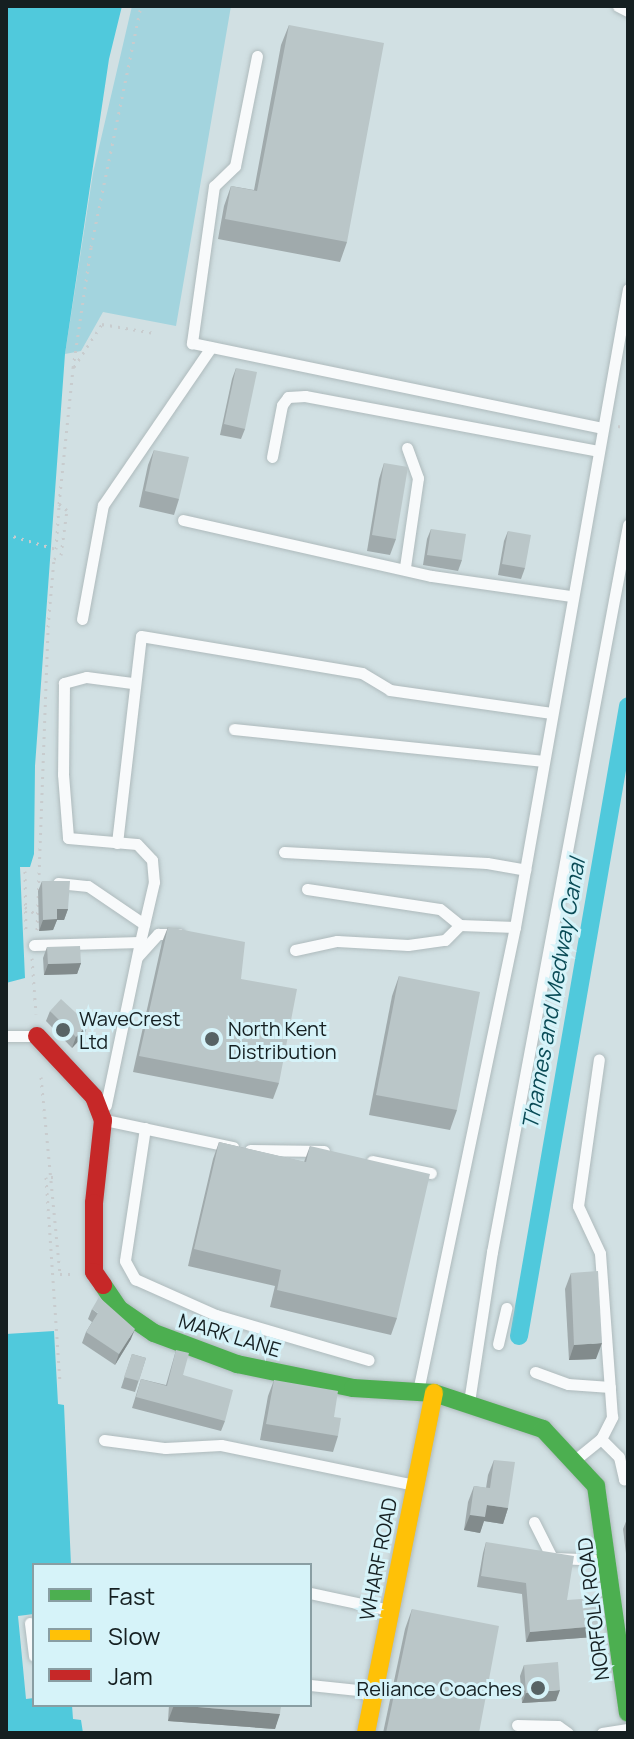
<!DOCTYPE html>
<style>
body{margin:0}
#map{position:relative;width:634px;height:1739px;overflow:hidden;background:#d1e0e3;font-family:Manrope,sans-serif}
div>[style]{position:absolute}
.green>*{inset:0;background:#a3d4de}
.water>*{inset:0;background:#50c9dc}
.canal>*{height:18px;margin:-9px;padding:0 9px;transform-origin:9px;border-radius:9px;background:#50c9dc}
.path>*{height:3px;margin-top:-1.5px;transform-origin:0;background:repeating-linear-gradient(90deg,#c8ccce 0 2px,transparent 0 8px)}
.roads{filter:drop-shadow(0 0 2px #aebabc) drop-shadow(0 0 2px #aebabc)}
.lane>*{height:11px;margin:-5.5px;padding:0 5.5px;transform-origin:5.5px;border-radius:5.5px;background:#f8fafb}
.fast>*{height:18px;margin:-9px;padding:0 9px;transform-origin:9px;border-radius:9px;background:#4caf50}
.slow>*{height:18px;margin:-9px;padding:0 9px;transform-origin:9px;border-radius:9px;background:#ffc107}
.jam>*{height:18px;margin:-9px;padding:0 9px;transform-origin:9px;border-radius:9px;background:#c62828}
.wall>*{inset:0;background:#a0aaac}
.shaded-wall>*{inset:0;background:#828b8c}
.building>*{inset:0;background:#bac6c8}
.dots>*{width:22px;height:22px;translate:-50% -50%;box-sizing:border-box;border:4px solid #d6f3f9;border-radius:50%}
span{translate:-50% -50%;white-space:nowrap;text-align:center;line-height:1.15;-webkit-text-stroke:6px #d6f3f9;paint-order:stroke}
.poi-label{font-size:20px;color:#151f21}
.left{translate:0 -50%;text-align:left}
.right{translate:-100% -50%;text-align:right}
.street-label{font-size:20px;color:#151f21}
.water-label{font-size:22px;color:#0a4b56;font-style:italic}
.frame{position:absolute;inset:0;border:8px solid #151f21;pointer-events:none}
.legend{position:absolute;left:32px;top:1563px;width:280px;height:144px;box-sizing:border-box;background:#d6f3f9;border:2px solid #899ea3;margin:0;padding:10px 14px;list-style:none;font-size:24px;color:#151f21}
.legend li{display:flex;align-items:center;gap:16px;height:40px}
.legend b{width:40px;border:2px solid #899ea3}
</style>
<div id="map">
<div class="green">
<div style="clip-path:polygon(132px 6px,231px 6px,176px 326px,103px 312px,81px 351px,65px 354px,93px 173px)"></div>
</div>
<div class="water">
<div style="clip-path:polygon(6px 6px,122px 6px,109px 59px,65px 354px,35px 766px,34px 854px,30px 867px,20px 867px,25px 978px,6px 983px)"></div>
<div style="clip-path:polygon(54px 1331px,58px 1404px,64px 1405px,71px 1565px,34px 1565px,34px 1614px,18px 1616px,26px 1699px,34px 1698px,34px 1705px,72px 1705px,73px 1719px,81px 1720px,83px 1733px,6px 1733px,6px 1334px)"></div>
</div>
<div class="canal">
<div style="left:519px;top:1336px;width:639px;rotate:-80.18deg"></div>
</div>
<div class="path">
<div style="left:74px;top:367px;width:51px;rotate:-56.9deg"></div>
<div style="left:102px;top:324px;width:53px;rotate:9.8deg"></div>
<div style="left:618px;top:426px;width:10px;rotate:11deg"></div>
<div style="left:6px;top:534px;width:52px;rotate:16.7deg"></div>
<div style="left:56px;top:549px;width:43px;rotate:-86deg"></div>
<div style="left:25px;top:871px;width:61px;rotate:89.1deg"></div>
<div style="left:25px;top:907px;width:14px;rotate:34deg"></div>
<div style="left:37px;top:930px;width:303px;rotate:-87.9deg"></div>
<div style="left:48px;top:627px;width:68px;rotate:-85deg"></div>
<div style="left:54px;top:559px;width:8px;rotate:-30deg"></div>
<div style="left:61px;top:555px;width:45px;rotate:-82.4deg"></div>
<div style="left:67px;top:510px;width:10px;rotate:-143deg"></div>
<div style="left:59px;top:504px;width:137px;rotate:-84.1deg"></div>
<div style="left:73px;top:368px;width:122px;rotate:-81.5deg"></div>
<div style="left:91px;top:247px;width:246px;rotate:-78.3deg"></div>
<div style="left:32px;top:958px;width:56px;rotate:85.9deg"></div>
<div style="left:41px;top:1077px;width:198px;rotate:84.5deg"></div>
<div style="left:60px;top:1274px;width:10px"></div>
<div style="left:53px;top:1177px;width:7px;rotate:180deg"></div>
<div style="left:46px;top:1177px;width:204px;rotate:86.1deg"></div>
</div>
<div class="roads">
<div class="lane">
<div style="left:618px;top:6px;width:11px;rotate:27deg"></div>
<div style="left:257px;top:56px;width:112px;rotate:101.3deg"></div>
<div style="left:235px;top:166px;width:29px;rotate:136deg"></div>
<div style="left:214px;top:186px;width:159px;rotate:98deg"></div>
<div style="left:192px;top:343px;width:418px;rotate:11.7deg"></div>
<div style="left:272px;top:457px;width:53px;rotate:-79.1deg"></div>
<div style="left:282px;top:405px;width:10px;rotate:-53deg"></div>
<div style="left:288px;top:397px;width:17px;rotate:-3deg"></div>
<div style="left:305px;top:396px;width:298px;rotate:10.6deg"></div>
<div style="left:183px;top:520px;width:255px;rotate:12.7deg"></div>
<div style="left:432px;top:576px;width:139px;rotate:8.2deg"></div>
<div style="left:405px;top:567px;width:90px;rotate:-81.7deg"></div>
<div style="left:418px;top:478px;width:32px;rotate:-110deg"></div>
<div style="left:82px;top:619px;width:116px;rotate:-79.6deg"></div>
<div style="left:103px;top:505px;width:191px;rotate:-55.6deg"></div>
<div style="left:132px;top:683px;width:46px;rotate:-172.6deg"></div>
<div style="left:86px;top:677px;width:23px;rotate:165deg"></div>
<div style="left:64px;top:683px;width:91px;rotate:90.6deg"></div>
<div style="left:63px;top:774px;width:64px;rotate:85.5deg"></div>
<div style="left:68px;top:838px;width:69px;rotate:5deg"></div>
<div style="left:137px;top:844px;width:22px;rotate:47deg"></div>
<div style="left:152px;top:860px;width:22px;rotate:85deg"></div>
<div style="left:154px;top:882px;width:62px;rotate:103.1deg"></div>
<div style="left:234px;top:729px;width:311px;rotate:5.9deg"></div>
<div style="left:117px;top:843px;width:208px;rotate:-83.4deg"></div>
<div style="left:141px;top:636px;width:224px;rotate:9.5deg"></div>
<div style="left:362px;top:673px;width:33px;rotate:31deg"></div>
<div style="left:390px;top:690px;width:163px;rotate:8.1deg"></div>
<div style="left:284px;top:852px;width:203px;rotate:3.1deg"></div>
<div style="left:487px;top:863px;width:39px;rotate:10deg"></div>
<div style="left:58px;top:883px;width:30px;rotate:6deg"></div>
<div style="left:88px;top:886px;width:68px;rotate:34.2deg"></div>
<div style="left:307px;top:889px;width:134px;rotate:8.6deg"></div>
<div style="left:440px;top:909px;width:26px;rotate:39deg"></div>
<div style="left:34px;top:945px;width:106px;rotate:-1.6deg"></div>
<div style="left:140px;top:942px;width:167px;rotate:101.8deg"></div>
<div style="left:295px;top:950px;width:43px;rotate:-12.1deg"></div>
<div style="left:337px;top:941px;width:71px;rotate:3.2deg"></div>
<div style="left:408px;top:945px;width:37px;rotate:-8deg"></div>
<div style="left:445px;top:940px;width:21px;rotate:-45deg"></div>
<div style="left:460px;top:925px;width:55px;rotate:2.1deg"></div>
<div style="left:138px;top:956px;width:30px;rotate:-48deg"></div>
<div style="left:158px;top:934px;width:21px"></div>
<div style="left:6px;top:1036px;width:31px"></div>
<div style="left:105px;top:1120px;width:131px;rotate:11.9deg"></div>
<div style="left:145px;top:1128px;width:134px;rotate:98.6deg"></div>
<div style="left:125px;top:1261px;width:21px;rotate:61deg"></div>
<div style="left:135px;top:1279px;width:89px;rotate:24deg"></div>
<div style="left:216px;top:1315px;width:159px;rotate:16.4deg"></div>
<div style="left:250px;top:1150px;width:74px;rotate:0.8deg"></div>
<div style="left:372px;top:1161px;width:60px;rotate:11.5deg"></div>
<div style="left:498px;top:1344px;width:37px;rotate:-77deg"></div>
<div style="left:535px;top:1372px;width:35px;rotate:20deg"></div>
<div style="left:568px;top:1384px;width:42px;rotate:4.1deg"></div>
<div style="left:418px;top:1391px;width:474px;rotate:-78.2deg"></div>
<div style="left:515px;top:927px;width:648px;rotate:-79.96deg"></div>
<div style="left:469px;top:1402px;width:152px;rotate:-81.3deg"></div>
<div style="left:492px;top:1252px;width:740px;rotate:-79.4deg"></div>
<div style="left:601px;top:1439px;width:25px;rotate:45deg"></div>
<div style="left:619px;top:1457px;width:23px;rotate:77deg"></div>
<div style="left:624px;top:1479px;width:4px"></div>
<div style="left:104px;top:1440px;width:62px;rotate:7.5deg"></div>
<div style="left:165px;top:1448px;width:56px;rotate:-3.1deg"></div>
<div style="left:221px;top:1445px;width:197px;rotate:11.7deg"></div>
<div style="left:576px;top:1459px;width:32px;rotate:-39deg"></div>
<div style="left:601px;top:1439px;width:25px;rotate:-63deg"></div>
<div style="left:612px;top:1417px;width:164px;rotate:-94.2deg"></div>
<div style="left:600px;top:1253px;width:52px;rotate:-115.1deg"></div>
<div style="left:578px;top:1206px;width:148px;rotate:-81.9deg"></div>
<div style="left:534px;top:1522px;width:40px;rotate:63.4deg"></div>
<div style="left:552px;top:1558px;width:57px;rotate:2deg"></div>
<div style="left:310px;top:1593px;width:82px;rotate:12deg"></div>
<div style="left:30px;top:1623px;width:33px;rotate:83deg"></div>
<div style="left:310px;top:1685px;width:48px;rotate:5.9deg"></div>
<div style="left:358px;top:1690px;width:16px;rotate:30deg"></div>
<div style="left:517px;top:1725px;width:41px;rotate:1.4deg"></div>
<div style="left:558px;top:1726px;width:12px;rotate:35deg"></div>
<div style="left:602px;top:1733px;width:26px;rotate:-9deg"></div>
</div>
<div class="fast">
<div style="left:103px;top:1285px;width:29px;rotate:56deg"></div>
<div style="left:119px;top:1309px;width:42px;rotate:34.4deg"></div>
<div style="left:154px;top:1333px;width:89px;rotate:20.5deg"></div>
<div style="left:237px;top:1364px;width:118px;rotate:11.7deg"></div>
<div style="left:353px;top:1388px;width:81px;rotate:3.5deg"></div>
<div style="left:434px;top:1393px;width:115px;rotate:18.3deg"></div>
<div style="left:543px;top:1429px;width:78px;rotate:47.1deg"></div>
<div style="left:596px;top:1486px;width:229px;rotate:82deg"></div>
</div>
<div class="slow">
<div style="left:366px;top:1733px;width:347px;rotate:-78.7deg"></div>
</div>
<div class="jam">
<div style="left:37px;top:1036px;width:83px;rotate:46.9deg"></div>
<div style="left:94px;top:1097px;width:25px;rotate:69deg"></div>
<div style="left:103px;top:1120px;width:83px;rotate:96.2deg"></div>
<div style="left:94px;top:1203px;width:69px;rotate:90deg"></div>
<div style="left:94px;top:1272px;width:16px;rotate:55deg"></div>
</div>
</div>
<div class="wall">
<div style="clip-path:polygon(289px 25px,347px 242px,340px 262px,218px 239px,224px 206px,231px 186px,254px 190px,281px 45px)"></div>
<div style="clip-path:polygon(236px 368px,245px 429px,241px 439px,220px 435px,232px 379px)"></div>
<div style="clip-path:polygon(154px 450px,179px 499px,174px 515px,139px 507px,148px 465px)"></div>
<div style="clip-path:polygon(384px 463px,396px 539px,390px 555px,367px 551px,379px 479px)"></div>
<div style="clip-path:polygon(431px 529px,462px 560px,458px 571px,423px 565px,427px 539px)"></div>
<div style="clip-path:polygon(508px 531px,525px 568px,521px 579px,498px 575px,504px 541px)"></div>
<div style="clip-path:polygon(42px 881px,68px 909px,64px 920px,57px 920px,53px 930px,39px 931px,38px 891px)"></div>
<div style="clip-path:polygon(168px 927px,241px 979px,279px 1083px,273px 1099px,133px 1072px,162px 942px)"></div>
<div style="clip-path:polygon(47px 947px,81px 963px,77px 974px,44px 975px,43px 958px)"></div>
<div style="clip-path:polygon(399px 976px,457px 1110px,450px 1130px,369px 1115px,392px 996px)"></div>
<div style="clip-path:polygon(50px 1011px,84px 1035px,72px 1048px,46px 1021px)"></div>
<div style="clip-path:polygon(219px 1142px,304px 1162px,310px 1146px,397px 1318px,391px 1335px,270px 1307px,275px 1286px,188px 1266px,213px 1159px)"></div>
<div style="clip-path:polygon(571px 1273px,596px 1359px,569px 1360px,565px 1289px)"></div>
<div style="clip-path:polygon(92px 1309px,131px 1339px,115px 1365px,82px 1343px,86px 1332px,92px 1322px,88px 1319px)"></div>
<div style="clip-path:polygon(176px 1350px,183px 1375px,225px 1421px,221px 1431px,132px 1408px,141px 1379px,166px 1385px)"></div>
<div style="clip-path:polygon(132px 1354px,146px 1358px,135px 1392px,121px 1388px)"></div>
<div style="clip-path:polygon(274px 1380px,334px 1417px,338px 1436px,333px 1452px,260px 1440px,268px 1396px)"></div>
<div style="clip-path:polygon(494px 1460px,508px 1508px,503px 1524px,484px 1521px,480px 1533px,464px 1530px,468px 1502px,474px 1486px,486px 1488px,488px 1475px)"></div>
<div style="clip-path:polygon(627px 1519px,628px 1562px,627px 1562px,623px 1529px)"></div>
<div style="clip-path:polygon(486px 1542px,567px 1600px,598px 1626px,594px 1637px,526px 1642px,522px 1594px,477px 1587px,483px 1553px)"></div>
<div style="clip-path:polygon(412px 1609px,479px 1733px,383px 1733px,405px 1629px)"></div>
<div style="clip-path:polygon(524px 1665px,556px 1701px,522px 1703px,520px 1676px)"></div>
<div style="clip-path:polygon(169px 1705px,281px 1705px,275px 1729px,168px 1721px)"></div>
</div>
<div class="shaded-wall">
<div style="clip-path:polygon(57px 909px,68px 909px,64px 920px,57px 920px,53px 930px,39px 931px,43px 920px)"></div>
<div style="clip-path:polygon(81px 963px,77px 974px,44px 975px,48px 964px)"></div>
<div style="clip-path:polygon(88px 1024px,84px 1035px,72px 1048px,76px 1037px)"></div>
<div style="clip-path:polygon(135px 1329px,131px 1339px,115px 1365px,119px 1354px)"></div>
<div style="clip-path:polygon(602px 1343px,596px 1359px,569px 1360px,574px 1345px)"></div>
<div style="clip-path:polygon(487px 1505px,508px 1508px,503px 1524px,484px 1521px,480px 1533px,464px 1530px,470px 1515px)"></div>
<div style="clip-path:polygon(598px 1626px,594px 1637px,526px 1642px,530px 1632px)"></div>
<div style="clip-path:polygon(560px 1690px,556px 1701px,522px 1703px,526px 1693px)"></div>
<div style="clip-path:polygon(174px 1705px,280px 1714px,275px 1729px,168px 1721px)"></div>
</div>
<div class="building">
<div style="clip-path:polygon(289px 25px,384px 43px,347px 242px,225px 219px,231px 186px,257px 191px)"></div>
<div style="clip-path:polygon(236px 368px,257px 372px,245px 429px,224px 424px)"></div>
<div style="clip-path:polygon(154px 450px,189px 457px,179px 499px,145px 491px)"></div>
<div style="clip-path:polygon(384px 463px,408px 467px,396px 539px,372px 535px)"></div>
<div style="clip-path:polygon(431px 529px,466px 534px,462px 560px,427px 555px)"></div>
<div style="clip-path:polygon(508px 531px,531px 535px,525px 568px,502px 564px)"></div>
<div style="clip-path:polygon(42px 881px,70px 881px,68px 909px,57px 909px,57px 919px,43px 920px)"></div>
<div style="clip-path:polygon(168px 927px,245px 942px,241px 979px,297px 989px,279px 1083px,139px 1056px)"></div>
<div style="clip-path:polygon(80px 946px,81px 963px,48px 964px,47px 947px)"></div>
<div style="clip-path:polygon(399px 976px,480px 992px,457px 1110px,376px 1095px)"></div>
<div style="clip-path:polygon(61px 999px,88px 1024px,76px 1037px,50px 1011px)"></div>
<div style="clip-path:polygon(219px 1142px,306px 1162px,310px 1146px,430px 1174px,397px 1318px,277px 1290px,281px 1270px,194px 1249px)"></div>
<div style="clip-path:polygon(598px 1271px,602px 1343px,574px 1345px,571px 1273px)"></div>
<div style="clip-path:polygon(99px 1297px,135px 1329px,119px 1354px,86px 1332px,98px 1313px,92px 1309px)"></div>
<div style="clip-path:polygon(176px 1350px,189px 1353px,183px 1375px,233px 1390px,225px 1421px,136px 1397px,141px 1379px,167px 1386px)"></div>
<div style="clip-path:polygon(132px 1354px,146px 1358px,139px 1381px,124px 1377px)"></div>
<div style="clip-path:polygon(274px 1380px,338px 1391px,334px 1417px,341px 1418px,338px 1436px,266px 1424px)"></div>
<div style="clip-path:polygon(494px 1460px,515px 1462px,508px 1508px,487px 1505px,485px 1517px,470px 1515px,474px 1486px,490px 1488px)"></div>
<div style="clip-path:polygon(486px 1542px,574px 1556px,567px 1600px,595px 1598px,598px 1626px,530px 1632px,526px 1583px,481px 1576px)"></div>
<div style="clip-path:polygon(412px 1609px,499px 1626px,479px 1733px,386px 1733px)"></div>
<div style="clip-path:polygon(558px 1662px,560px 1690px,526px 1693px,524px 1665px)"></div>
<div style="clip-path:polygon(174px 1705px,281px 1705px,280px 1714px)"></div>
</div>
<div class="dots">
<div style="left:63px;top:1030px;background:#576365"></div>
<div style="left:212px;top:1039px;background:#576365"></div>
<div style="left:538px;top:1688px;background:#576365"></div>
</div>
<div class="poi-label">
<span class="left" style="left:79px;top:1030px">WaveCrest<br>Ltd</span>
<span class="left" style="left:228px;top:1040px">North Kent<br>Distribution</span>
<span class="right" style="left:522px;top:1688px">Reliance Coaches</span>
</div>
<div class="street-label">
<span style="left:230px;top:1335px;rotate:17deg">MARK LANE</span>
<span style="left:378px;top:1559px;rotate:-79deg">WHARF ROAD</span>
<span style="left:593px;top:1609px;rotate:-97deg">NORFOLK ROAD</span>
</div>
<div class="water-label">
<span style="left:554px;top:994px;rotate:-80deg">Thames and Medway Canal</span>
</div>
<div class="frame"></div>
<ul class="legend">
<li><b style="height:10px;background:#4caf50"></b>Fast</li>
<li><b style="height:10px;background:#ffc107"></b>Slow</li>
<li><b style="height:10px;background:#c62828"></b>Jam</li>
</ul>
</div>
